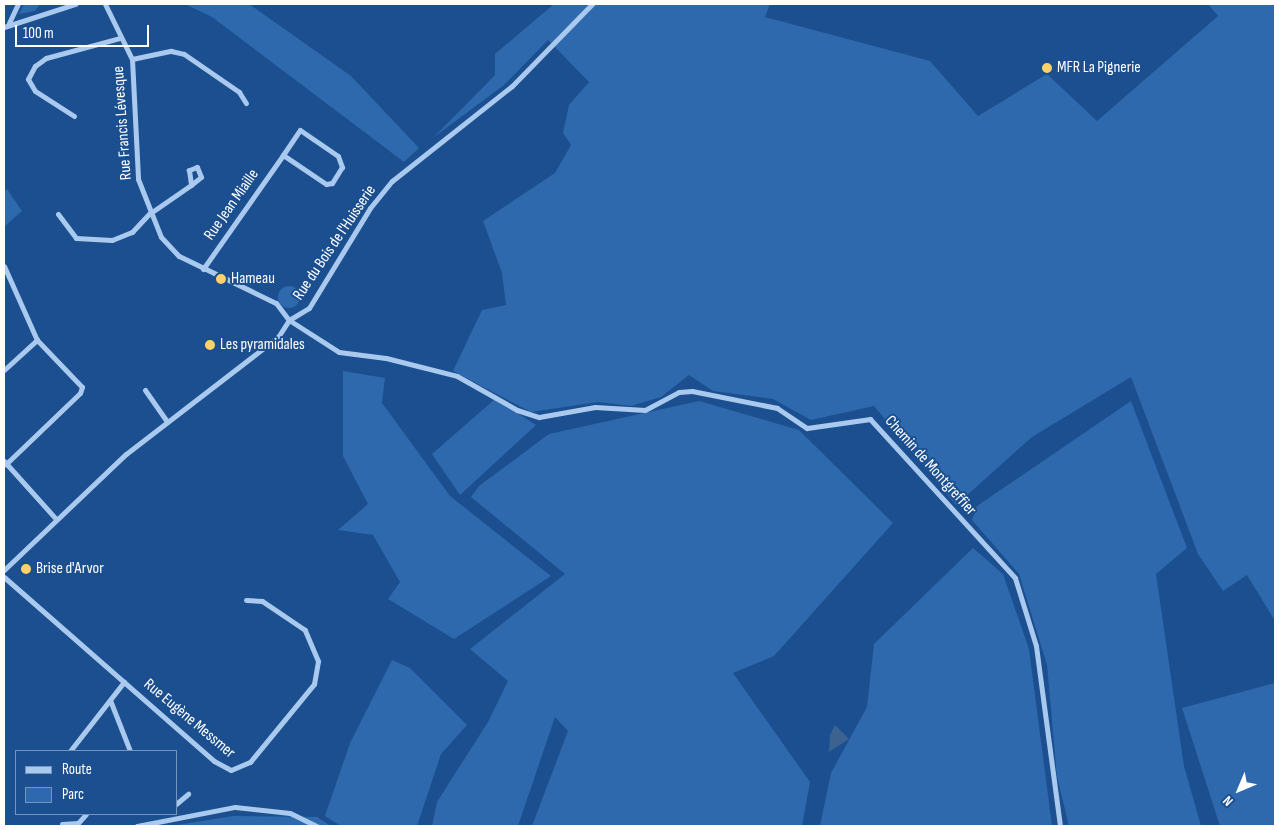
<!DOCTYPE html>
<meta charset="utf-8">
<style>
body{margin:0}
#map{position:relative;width:1279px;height:830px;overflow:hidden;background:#1b4f8f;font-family:"Sofia Sans Condensed",sans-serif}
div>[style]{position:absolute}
.green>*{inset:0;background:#2e69ad}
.round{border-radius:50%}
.water>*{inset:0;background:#3c6290}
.street>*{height:5px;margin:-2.5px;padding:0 2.5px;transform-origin:2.5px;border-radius:2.5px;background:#a9c9ee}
.dots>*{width:14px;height:14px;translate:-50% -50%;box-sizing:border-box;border:2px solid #1b4f8f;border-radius:50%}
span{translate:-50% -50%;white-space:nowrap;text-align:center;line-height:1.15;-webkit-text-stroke:4px #1b4f8f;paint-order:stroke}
.poi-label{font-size:16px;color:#fff}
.left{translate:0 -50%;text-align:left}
.street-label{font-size:16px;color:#fff}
.frame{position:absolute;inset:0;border:5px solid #fff;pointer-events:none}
.legend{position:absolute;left:15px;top:750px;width:162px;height:65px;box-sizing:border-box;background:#1b4f8f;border:1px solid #7695bc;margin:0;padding:6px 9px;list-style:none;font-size:15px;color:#fff}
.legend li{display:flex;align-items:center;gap:10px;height:25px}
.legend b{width:25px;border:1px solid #7695bc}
.north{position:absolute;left:1214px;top:765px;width:50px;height:50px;-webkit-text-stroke:4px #1b4f8f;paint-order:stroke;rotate:225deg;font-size:14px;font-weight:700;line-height:20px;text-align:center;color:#fff}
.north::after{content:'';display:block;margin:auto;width:18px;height:22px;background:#fff;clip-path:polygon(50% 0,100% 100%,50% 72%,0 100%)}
.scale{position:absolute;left:15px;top:25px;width:134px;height:22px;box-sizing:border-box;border:2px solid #fff;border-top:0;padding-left:6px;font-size:15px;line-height:18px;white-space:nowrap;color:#fff;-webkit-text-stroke:4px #1b4f8f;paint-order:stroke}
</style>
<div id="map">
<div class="green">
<div style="clip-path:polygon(24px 4px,40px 4px,35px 11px,19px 14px)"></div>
<div style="clip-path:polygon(185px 4px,249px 4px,351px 76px,419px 148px,404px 162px,212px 17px)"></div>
<div style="clip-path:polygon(554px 4px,770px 4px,765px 17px,930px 61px,978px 116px,1047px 74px,1097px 121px,1218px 16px,1208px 4px,1275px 4px,1275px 621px,1247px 575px,1223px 591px,1198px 554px,1131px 377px,1032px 437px,956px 505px,874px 406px,811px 420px,773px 399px,713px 391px,689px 375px,661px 397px,631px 406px,598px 402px,531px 412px,453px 371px,482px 310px,506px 305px,502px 273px,483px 221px,555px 173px,571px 145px,563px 133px,569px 105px,589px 82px,548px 40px,504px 85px,434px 137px,495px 75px,495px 54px)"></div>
<div style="clip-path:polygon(7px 189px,22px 211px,4px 227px,4px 191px)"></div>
<div class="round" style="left:278px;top:286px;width:22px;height:22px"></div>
<div style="clip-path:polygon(343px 371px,385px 378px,382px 403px,450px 496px,551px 576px,454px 639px,388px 599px,400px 582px,373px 535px,338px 530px,368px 504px,343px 456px)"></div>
<div style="clip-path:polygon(495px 399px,536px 425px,460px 495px,432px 454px)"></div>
<div style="clip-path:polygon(699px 401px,799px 430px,893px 523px,774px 656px,733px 673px,810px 782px,802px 826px,532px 826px,568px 731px,555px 717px,518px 826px,432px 826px,437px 802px,488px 722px,508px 681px,470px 649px,565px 574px,471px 497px,479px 486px,549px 434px)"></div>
<div style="clip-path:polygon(1131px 401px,1187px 548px,1156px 574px,1184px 766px,1201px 826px,1069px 826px,1057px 777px,1047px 665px,1019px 574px,972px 520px,977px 506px)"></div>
<div style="clip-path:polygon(973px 548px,1003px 574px,1029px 649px,1052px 826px,820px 826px,831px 773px,867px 707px,874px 644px)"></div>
<div style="clip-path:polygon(392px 660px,410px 668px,467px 725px,441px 754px,417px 826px,341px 826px,325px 816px,350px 743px)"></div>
<div style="clip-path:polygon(1275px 683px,1275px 826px,1220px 826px,1182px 708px)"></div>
<div style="clip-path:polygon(233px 816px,317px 817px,331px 826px,171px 826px)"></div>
</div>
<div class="water">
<div style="clip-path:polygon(835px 725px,849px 739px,829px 752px,830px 735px)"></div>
</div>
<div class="street">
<div style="left:105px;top:4px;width:61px;rotate:63.9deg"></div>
<div style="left:132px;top:59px;width:120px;rotate:87.1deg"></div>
<div style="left:138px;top:179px;width:62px;rotate:68.4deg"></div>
<div style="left:161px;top:237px;width:26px;rotate:47deg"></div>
<div style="left:179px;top:256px;width:108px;rotate:25.9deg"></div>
<div style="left:276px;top:303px;width:21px;rotate:53deg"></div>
<div style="left:289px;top:320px;width:59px;rotate:32.6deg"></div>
<div style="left:339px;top:352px;width:47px;rotate:7.3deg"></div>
<div style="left:386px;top:358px;width:73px;rotate:14.2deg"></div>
<div style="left:457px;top:376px;width:69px;rotate:29.5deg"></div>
<div style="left:517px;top:410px;width:23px;rotate:18deg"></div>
<div style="left:539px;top:417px;width:57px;rotate:-10.1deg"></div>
<div style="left:595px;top:407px;width:50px;rotate:3.4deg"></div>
<div style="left:645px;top:410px;width:38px;rotate:-28deg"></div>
<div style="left:679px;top:392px;width:13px;rotate:-4deg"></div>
<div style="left:692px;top:391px;width:87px;rotate:11.3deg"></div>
<div style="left:777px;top:408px;width:36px;rotate:34deg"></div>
<div style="left:807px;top:428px;width:64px;rotate:-8.1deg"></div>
<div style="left:870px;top:419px;width:215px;rotate:47.6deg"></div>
<div style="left:1015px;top:578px;width:71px;rotate:72.8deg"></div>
<div style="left:1036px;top:646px;width:182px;rotate:82.4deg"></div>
<div style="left:9px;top:23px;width:21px;rotate:-65deg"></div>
<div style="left:4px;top:27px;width:75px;rotate:-17.9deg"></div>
<div style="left:132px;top:59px;width:40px;rotate:-12deg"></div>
<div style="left:171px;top:51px;width:13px;rotate:13deg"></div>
<div style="left:184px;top:54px;width:67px;rotate:34.6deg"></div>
<div style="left:239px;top:92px;width:13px;rotate:58deg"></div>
<div style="left:74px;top:116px;width:46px;rotate:-147.3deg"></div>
<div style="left:35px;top:91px;width:14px;rotate:-120deg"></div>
<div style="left:28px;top:79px;width:15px;rotate:-62deg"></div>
<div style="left:35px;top:66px;width:14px;rotate:-36deg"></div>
<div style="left:46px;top:58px;width:77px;rotate:-15.1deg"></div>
<div style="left:58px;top:214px;width:30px;rotate:53deg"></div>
<div style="left:76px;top:238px;width:36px;rotate:3deg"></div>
<div style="left:112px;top:240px;width:22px;rotate:-22deg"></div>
<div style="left:132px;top:232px;width:25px;rotate:-47deg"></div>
<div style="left:149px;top:214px;width:51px;rotate:-34.6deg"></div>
<div style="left:191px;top:185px;width:13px;rotate:-39deg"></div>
<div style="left:201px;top:177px;width:11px;rotate:-112deg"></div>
<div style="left:197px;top:167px;width:9px;rotate:159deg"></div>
<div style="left:189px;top:170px;width:15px;rotate:82deg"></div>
<div style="left:4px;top:266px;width:81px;rotate:66deg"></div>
<div style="left:37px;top:340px;width:65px;rotate:46.2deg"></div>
<div style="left:82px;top:387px;width:6px;rotate:108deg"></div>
<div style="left:80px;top:393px;width:103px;rotate:136.2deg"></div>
<div style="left:203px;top:269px;width:139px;rotate:-54.9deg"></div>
<div style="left:283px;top:155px;width:30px;rotate:-56deg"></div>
<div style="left:300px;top:130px;width:46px;rotate:34.4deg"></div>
<div style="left:338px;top:156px;width:12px;rotate:70deg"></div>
<div style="left:342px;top:167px;width:19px;rotate:122deg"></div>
<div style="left:332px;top:183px;width:6px;rotate:171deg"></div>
<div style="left:326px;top:184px;width:52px;rotate:-146deg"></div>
<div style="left:4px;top:370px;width:45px;rotate:-42.3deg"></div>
<div style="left:145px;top:390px;width:39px;rotate:55deg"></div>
<div style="left:4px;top:461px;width:78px;rotate:48.1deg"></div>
<div style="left:4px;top:570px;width:168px;rotate:-43.6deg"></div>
<div style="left:126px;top:454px;width:192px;rotate:-37.6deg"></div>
<div style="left:278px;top:337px;width:20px;rotate:-57deg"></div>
<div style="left:289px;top:320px;width:23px;rotate:-31deg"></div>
<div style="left:309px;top:308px;width:117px;rotate:-58.6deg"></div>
<div style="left:370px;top:208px;width:35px;rotate:-51deg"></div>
<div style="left:392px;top:181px;width:153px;rotate:-38.4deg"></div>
<div style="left:512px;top:86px;width:115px;rotate:-45.7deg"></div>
<div style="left:4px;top:577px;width:279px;rotate:41.2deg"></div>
<div style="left:214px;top:761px;width:19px;rotate:28deg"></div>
<div style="left:231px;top:770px;width:21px;rotate:-23deg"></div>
<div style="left:250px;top:762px;width:101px;rotate:-50.6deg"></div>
<div style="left:314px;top:684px;width:23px;rotate:-80deg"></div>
<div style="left:318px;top:661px;width:34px;rotate:-113deg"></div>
<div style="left:305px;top:630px;width:52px;rotate:-146deg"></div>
<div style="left:262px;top:601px;width:16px;rotate:-176deg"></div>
<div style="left:110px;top:700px;width:55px;rotate:68.6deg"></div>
<div style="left:70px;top:751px;width:88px;rotate:-52deg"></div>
<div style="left:176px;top:804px;width:16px;rotate:-40deg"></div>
<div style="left:62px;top:824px;width:16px;rotate:-4deg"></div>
<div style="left:78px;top:823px;width:12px;rotate:-48deg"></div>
<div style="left:137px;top:826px;width:100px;rotate:-11deg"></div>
<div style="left:235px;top:807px;width:55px;rotate:6.2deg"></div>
<div style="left:290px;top:813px;width:30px;rotate:26deg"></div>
</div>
<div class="dots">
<div style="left:1047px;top:68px;background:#ffd166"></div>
<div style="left:221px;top:279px;background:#ffd166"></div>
<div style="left:210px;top:345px;background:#ffd166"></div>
<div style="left:26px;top:569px;background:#ffd166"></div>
</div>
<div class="poi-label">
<span class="left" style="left:1057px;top:68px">MFR La Pignerie</span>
<span class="left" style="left:231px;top:279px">Hameau</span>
<span class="left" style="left:220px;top:345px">Les pyramidales</span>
<span class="left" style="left:36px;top:569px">Brise d'Arvor</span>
</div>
<div class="street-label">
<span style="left:123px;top:123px;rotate:-94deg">Rue Francis Lévesque</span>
<span style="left:232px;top:205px;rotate:-55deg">Rue Jean Miaille</span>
<span style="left:335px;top:243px;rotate:-56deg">Rue du Bois de l'Huisserie</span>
<span style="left:930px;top:466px;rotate:48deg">Chemin de Montgreffier</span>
<span style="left:189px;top:719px;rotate:40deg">Rue Eugène Messmer</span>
</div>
<div class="frame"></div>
<ul class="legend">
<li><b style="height:6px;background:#a9c9ee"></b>Route</li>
<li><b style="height:14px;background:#2e69ad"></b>Parc</li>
</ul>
<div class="north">N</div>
<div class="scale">100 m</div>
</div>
